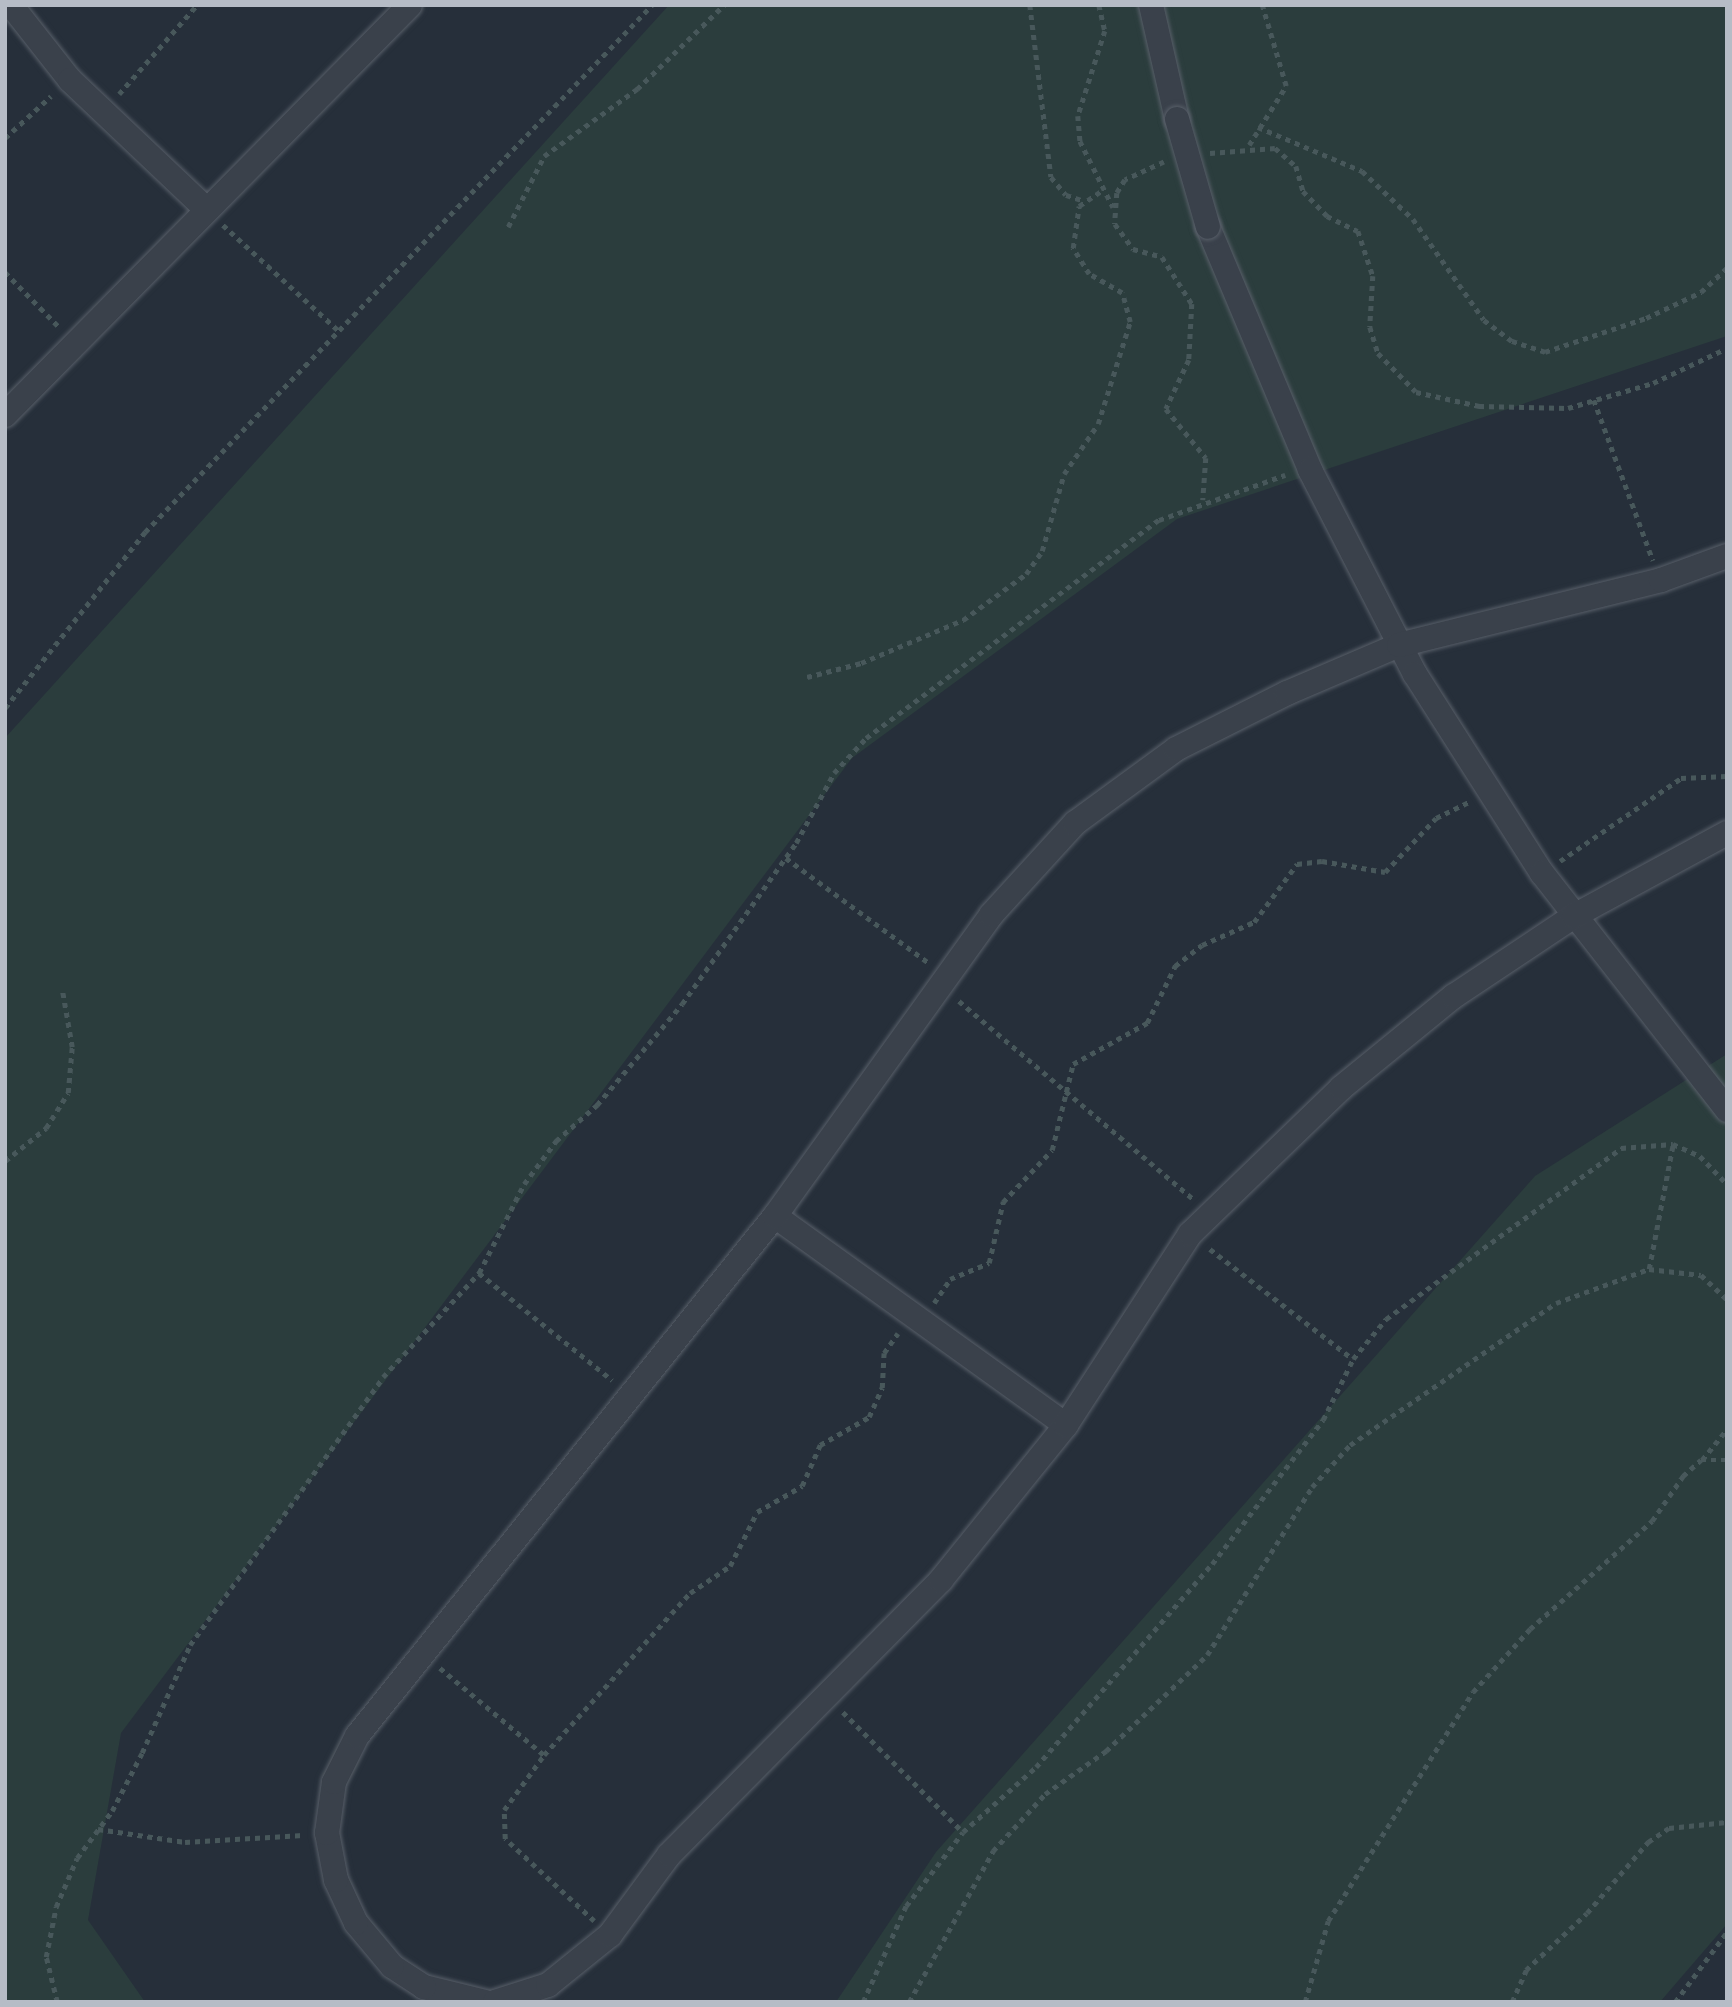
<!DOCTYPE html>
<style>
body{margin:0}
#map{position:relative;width:1732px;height:2007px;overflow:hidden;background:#262f3a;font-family:"Golos Text",sans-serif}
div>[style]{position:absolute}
.green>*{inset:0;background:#2b3d3d}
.path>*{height:4.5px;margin-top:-2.25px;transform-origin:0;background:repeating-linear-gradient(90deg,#48585b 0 5px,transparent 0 10px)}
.roads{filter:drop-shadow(0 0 2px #585f69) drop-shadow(0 0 2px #585f69)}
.street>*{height:24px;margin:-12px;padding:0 12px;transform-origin:12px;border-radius:12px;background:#3a414b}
.bridges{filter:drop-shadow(0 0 2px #585f69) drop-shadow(0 0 2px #585f69)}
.street-bridge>*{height:24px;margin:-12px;padding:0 12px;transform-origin:12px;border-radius:12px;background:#3a414b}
span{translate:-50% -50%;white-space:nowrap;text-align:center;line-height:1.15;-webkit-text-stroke:7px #1f2630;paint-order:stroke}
.frame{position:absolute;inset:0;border:7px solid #b6bcc6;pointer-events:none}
</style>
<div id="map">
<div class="green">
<div style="clip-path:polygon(669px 5px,1727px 5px,1727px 336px,1177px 519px,852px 758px,121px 1733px,88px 1920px,145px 2002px,5px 2002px,5px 738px)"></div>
<div style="clip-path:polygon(1727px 1054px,1727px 1924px,1660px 2002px,836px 2002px,936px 1852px,1535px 1176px)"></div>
</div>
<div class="path">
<div style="left:1030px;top:5px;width:173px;rotate:83deg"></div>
<div style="left:1051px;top:177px;width:23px;rotate:50deg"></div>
<div style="left:1066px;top:195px;width:19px;rotate:18deg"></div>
<div style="left:1099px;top:5px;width:27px;rotate:77deg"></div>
<div style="left:1105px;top:31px;width:89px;rotate:107.6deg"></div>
<div style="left:1078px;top:116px;width:25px;rotate:85deg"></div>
<div style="left:1080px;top:141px;width:74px;rotate:63.4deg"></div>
<div style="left:119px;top:94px;width:118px;rotate:-48.8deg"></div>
<div style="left:1258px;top:127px;width:113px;rotate:22.9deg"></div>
<div style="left:1362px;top:171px;width:70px;rotate:43.3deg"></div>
<div style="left:1413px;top:219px;width:123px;rotate:54.9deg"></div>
<div style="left:1484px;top:320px;width:35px;rotate:37deg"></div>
<div style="left:1512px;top:341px;width:35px;rotate:18deg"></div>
<div style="left:1545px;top:352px;width:107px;rotate:-18.6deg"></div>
<div style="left:1646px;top:318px;width:61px;rotate:-25.3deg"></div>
<div style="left:1701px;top:292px;width:35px;rotate:-43deg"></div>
<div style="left:5px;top:138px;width:62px;rotate:-42.4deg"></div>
<div style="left:1249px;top:145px;width:70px;rotate:-57.9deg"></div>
<div style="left:1286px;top:86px;width:84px;rotate:-106.5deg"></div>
<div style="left:1210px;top:153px;width:65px;rotate:-4.4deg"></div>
<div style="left:1275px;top:148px;width:28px;rotate:41deg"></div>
<div style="left:1296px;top:166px;width:26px;rotate:74deg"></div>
<div style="left:1303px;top:191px;width:35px;rotate:46deg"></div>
<div style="left:1327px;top:216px;width:34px;rotate:26deg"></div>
<div style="left:1358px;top:231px;width:47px;rotate:71.6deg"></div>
<div style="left:1373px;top:276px;width:51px;rotate:93.4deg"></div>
<div style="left:1370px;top:327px;width:27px;rotate:73deg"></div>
<div style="left:1378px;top:353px;width:54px;rotate:45.7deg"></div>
<div style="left:1416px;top:392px;width:65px;rotate:12.5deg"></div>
<div style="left:1479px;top:406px;width:89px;rotate:1.3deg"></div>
<div style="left:1568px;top:408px;width:89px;rotate:-16.4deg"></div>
<div style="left:1653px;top:383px;width:82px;rotate:-25.3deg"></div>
<div style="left:1164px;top:162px;width:43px;rotate:155.2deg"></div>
<div style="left:1125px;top:180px;width:15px;rotate:122deg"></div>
<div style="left:1117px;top:193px;width:31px;rotate:94deg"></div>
<div style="left:1115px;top:224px;width:31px;rotate:54deg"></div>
<div style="left:1133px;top:249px;width:30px;rotate:15deg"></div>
<div style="left:1162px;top:257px;width:56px;rotate:57.4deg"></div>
<div style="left:1192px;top:304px;width:56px;rotate:93.1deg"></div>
<div style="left:1189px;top:360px;width:54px;rotate:115.1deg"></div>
<div style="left:1166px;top:409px;width:63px;rotate:50.8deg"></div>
<div style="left:1206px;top:458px;width:42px;rotate:94.1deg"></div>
<div style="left:223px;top:225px;width:157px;rotate:42.4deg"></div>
<div style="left:508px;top:227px;width:80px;rotate:-63.1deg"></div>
<div style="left:544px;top:156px;width:115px;rotate:-35.8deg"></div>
<div style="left:637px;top:89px;width:121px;rotate:-44deg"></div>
<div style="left:5px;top:272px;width:78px;rotate:45.5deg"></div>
<div style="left:1594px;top:400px;width:171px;rotate:69.8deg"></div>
<div style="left:807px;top:677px;width:56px;rotate:-14.5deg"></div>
<div style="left:861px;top:663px;width:111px;rotate:-22.9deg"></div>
<div style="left:963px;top:620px;width:78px;rotate:-36.1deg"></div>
<div style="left:1026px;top:574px;width:28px;rotate:-55deg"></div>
<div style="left:1042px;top:551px;width:80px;rotate:-74.1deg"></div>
<div style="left:1064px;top:474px;width:60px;rotate:-55.8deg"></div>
<div style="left:1098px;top:424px;width:107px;rotate:-72.6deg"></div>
<div style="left:1130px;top:322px;width:30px;rotate:-105deg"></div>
<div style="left:1122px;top:293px;width:38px;rotate:-150deg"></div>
<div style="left:1089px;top:274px;width:31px;rotate:-122deg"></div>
<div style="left:1073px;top:248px;width:42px;rotate:-81.9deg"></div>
<div style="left:1079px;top:206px;width:29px;rotate:-34deg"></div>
<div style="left:5px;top:708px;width:225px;rotate:-51.5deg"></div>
<div style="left:145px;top:532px;width:731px;rotate:-46.11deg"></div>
<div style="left:786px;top:858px;width:177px;rotate:36.3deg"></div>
<div style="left:1560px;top:861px;width:147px;rotate:-34.4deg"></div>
<div style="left:1681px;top:778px;width:46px;rotate:-2.5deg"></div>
<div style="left:959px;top:1001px;width:307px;rotate:40.2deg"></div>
<div style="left:5px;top:1161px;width:53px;rotate:-38.8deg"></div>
<div style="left:46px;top:1128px;width:41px;rotate:-57.8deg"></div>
<div style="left:68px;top:1093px;width:46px;rotate:-85deg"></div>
<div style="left:72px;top:1047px;width:59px;rotate:-99.8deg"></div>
<div style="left:1210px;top:1249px;width:180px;rotate:37.6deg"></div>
<div style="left:1649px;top:1269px;width:127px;rotate:-79.1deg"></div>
<div style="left:479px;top:1273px;width:171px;rotate:38.8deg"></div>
<div style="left:934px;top:1303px;width:29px;rotate:-56deg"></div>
<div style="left:950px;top:1279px;width:42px;rotate:-22.3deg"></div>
<div style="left:989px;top:1263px;width:63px;rotate:-77.1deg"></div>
<div style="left:1003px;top:1202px;width:71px;rotate:-46.7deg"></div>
<div style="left:1052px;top:1150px;width:89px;rotate:-76.3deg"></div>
<div style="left:1073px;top:1064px;width:85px;rotate:-29deg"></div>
<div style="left:1147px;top:1023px;width:64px;rotate:-63.8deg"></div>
<div style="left:1175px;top:966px;width:34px;rotate:-38deg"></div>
<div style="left:1202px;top:945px;width:57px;rotate:-23.9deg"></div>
<div style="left:1254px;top:922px;width:72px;rotate:-53.4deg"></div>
<div style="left:1297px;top:864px;width:25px;rotate:-7deg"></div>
<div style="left:1322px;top:861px;width:64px;rotate:9.9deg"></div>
<div style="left:1385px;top:872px;width:74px;rotate:-46.6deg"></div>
<div style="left:1436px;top:818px;width:37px;rotate:-26deg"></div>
<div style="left:1702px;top:1460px;width:40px;rotate:-51deg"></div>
<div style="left:440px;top:1668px;width:136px;rotate:39.9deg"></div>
<div style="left:843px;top:1712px;width:170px;rotate:45deg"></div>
<div style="left:98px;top:1829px;width:88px;rotate:8.5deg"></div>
<div style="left:185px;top:1842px;width:118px;rotate:-3.4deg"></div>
<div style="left:594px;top:1921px;width:121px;rotate:-137.3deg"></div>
<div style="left:505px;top:1839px;width:29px;rotate:-92deg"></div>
<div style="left:504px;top:1810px;width:68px;rotate:-54deg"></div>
<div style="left:544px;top:1755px;width:218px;rotate:-48deg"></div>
<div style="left:690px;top:1593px;width:48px;rotate:-34deg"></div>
<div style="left:730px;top:1566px;width:60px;rotate:-63.4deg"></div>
<div style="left:757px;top:1512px;width:52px;rotate:-30deg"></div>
<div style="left:802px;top:1486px;width:45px;rotate:-66.3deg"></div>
<div style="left:820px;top:1445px;width:56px;rotate:-29.7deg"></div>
<div style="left:869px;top:1417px;width:32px;rotate:-66deg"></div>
<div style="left:882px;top:1388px;width:35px;rotate:-87deg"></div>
<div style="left:884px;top:1353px;width:24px;rotate:-55deg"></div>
<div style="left:57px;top:2002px;width:46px;rotate:-103.7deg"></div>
<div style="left:46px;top:1957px;width:51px;rotate:-78.7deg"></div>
<div style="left:56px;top:1907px;width:53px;rotate:-66.8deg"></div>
<div style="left:77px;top:1858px;width:59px;rotate:-53.3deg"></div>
<div style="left:112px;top:1811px;width:65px;rotate:-62.7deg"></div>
<div style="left:142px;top:1753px;width:118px;rotate:-66deg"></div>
<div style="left:190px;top:1645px;width:330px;rotate:-54.2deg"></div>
<div style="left:383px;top:1377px;width:142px;rotate:-47.3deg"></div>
<div style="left:479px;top:1273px;width:100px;rotate:-63.2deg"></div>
<div style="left:524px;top:1184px;width:54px;rotate:-53.3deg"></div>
<div style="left:556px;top:1141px;width:55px;rotate:-41.3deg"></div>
<div style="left:597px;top:1105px;width:132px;rotate:-49.9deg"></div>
<div style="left:682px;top:1004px;width:197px;rotate:-54.7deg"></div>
<div style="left:796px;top:843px;width:80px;rotate:-61.5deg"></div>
<div style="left:834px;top:773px;width:47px;rotate:-47.6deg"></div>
<div style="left:866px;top:738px;width:365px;rotate:-36.7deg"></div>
<div style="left:1159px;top:520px;width:134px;rotate:-19.7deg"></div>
<div style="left:863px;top:2002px;width:105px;rotate:-65.9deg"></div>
<div style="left:906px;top:1906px;width:93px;rotate:-52.4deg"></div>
<div style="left:963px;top:1832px;width:98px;rotate:-41.7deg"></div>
<div style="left:1036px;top:1767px;width:269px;rotate:-49.1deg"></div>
<div style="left:1212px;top:1564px;width:182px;rotate:-52.4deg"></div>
<div style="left:1323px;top:1420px;width:68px;rotate:-63.8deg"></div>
<div style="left:1353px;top:1359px;width:52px;rotate:-50.5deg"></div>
<div style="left:1386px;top:1319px;width:291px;rotate:-36deg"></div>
<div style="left:1621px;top:1148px;width:52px;rotate:-4.4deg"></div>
<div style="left:1673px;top:1144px;width:30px;rotate:24deg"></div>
<div style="left:1700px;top:1156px;width:39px;rotate:46deg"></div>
<div style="left:909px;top:2002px;width:173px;rotate:-60.9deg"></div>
<div style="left:993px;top:1851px;width:77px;rotate:-47.6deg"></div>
<div style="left:1045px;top:1794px;width:75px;rotate:-35.2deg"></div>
<div style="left:1106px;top:1751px;width:139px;rotate:-43.5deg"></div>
<div style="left:1207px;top:1655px;width:198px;rotate:-58deg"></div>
<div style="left:1312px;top:1487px;width:57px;rotate:-47.9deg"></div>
<div style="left:1350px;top:1445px;width:250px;rotate:-34.6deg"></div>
<div style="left:1556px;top:1303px;width:99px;rotate:-20.1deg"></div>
<div style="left:1649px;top:1269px;width:52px;rotate:6.6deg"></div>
<div style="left:1701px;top:1275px;width:35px;rotate:43deg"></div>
<div style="left:1305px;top:2002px;width:84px;rotate:-74.1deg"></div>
<div style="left:1328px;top:1921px;width:271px;rotate:-57.7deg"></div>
<div style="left:1473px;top:1692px;width:85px;rotate:-47.9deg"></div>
<div style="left:1530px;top:1629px;width:163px;rotate:-41.5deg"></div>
<div style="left:1652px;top:1521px;width:55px;rotate:-55.4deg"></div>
<div style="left:1683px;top:1476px;width:24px;rotate:-42deg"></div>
<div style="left:1701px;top:1460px;width:26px"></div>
<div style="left:1512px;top:2002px;width:35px;rotate:-66deg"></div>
<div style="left:1526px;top:1970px;width:83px;rotate:-43.1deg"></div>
<div style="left:1587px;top:1913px;width:94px;rotate:-49.3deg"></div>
<div style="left:1648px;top:1842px;width:25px;rotate:-34deg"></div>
<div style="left:1669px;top:1828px;width:58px;rotate:-5.9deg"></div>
<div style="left:1675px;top:2002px;width:87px;rotate:-53.4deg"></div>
</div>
<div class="roads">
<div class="street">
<div style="left:11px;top:5px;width:95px;rotate:51.8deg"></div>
<div style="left:70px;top:80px;width:186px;rotate:43.5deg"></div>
<div style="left:1151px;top:5px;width:117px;rotate:77.2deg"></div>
<div style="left:1208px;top:227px;width:264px;rotate:67.2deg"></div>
<div style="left:1310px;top:470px;width:229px;rotate:62.8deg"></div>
<div style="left:1415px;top:674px;width:236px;rotate:57.5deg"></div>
<div style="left:1542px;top:873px;width:301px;rotate:52deg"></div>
<div style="left:5px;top:415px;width:576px;rotate:-45.35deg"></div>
<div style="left:775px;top:1216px;width:358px;rotate:35.7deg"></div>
<div style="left:485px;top:2002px;width:63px;rotate:-166.2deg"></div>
<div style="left:424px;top:1987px;width:38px;rotate:-147deg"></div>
<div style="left:392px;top:1966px;width:56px;rotate:-129.9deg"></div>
<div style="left:356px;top:1923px;width:47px;rotate:-114.9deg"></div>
<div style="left:336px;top:1880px;width:48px;rotate:-100.8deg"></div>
<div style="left:327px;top:1833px;width:51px;rotate:-82.2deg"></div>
<div style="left:334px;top:1782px;width:51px;rotate:-63.4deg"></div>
<div style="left:357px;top:1736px;width:667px;rotate:-51.21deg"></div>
<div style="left:775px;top:1216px;width:370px;rotate:-54.3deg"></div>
<div style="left:991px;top:915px;width:125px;rotate:-47.6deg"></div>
<div style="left:1075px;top:823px;width:125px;rotate:-36.2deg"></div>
<div style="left:1176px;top:749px;width:124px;rotate:-26.8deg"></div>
<div style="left:1287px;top:693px;width:122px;rotate:-23.2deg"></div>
<div style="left:1399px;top:645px;width:270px;rotate:-13.9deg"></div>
<div style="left:1661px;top:580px;width:70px;rotate:-20deg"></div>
<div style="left:495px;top:2002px;width:56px;rotate:-17.8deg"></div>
<div style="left:548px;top:1985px;width:80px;rotate:-38.9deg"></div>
<div style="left:610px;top:1935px;width:99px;rotate:-53.6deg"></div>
<div style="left:669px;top:1855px;width:387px;rotate:-45.3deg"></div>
<div style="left:941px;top:1580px;width:199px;rotate:-51.1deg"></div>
<div style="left:1066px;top:1425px;width:228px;rotate:-57deg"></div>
<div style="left:1190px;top:1234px;width:210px;rotate:-44deg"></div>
<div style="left:1341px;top:1088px;width:146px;rotate:-39.2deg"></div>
<div style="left:1454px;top:996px;width:144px;rotate:-33.7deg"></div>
<div style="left:1574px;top:916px;width:174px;rotate:-28.5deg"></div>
</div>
</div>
<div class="bridges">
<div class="street-bridge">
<div style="left:1177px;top:119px;width:112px;rotate:74deg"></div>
</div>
</div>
<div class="frame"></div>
</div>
